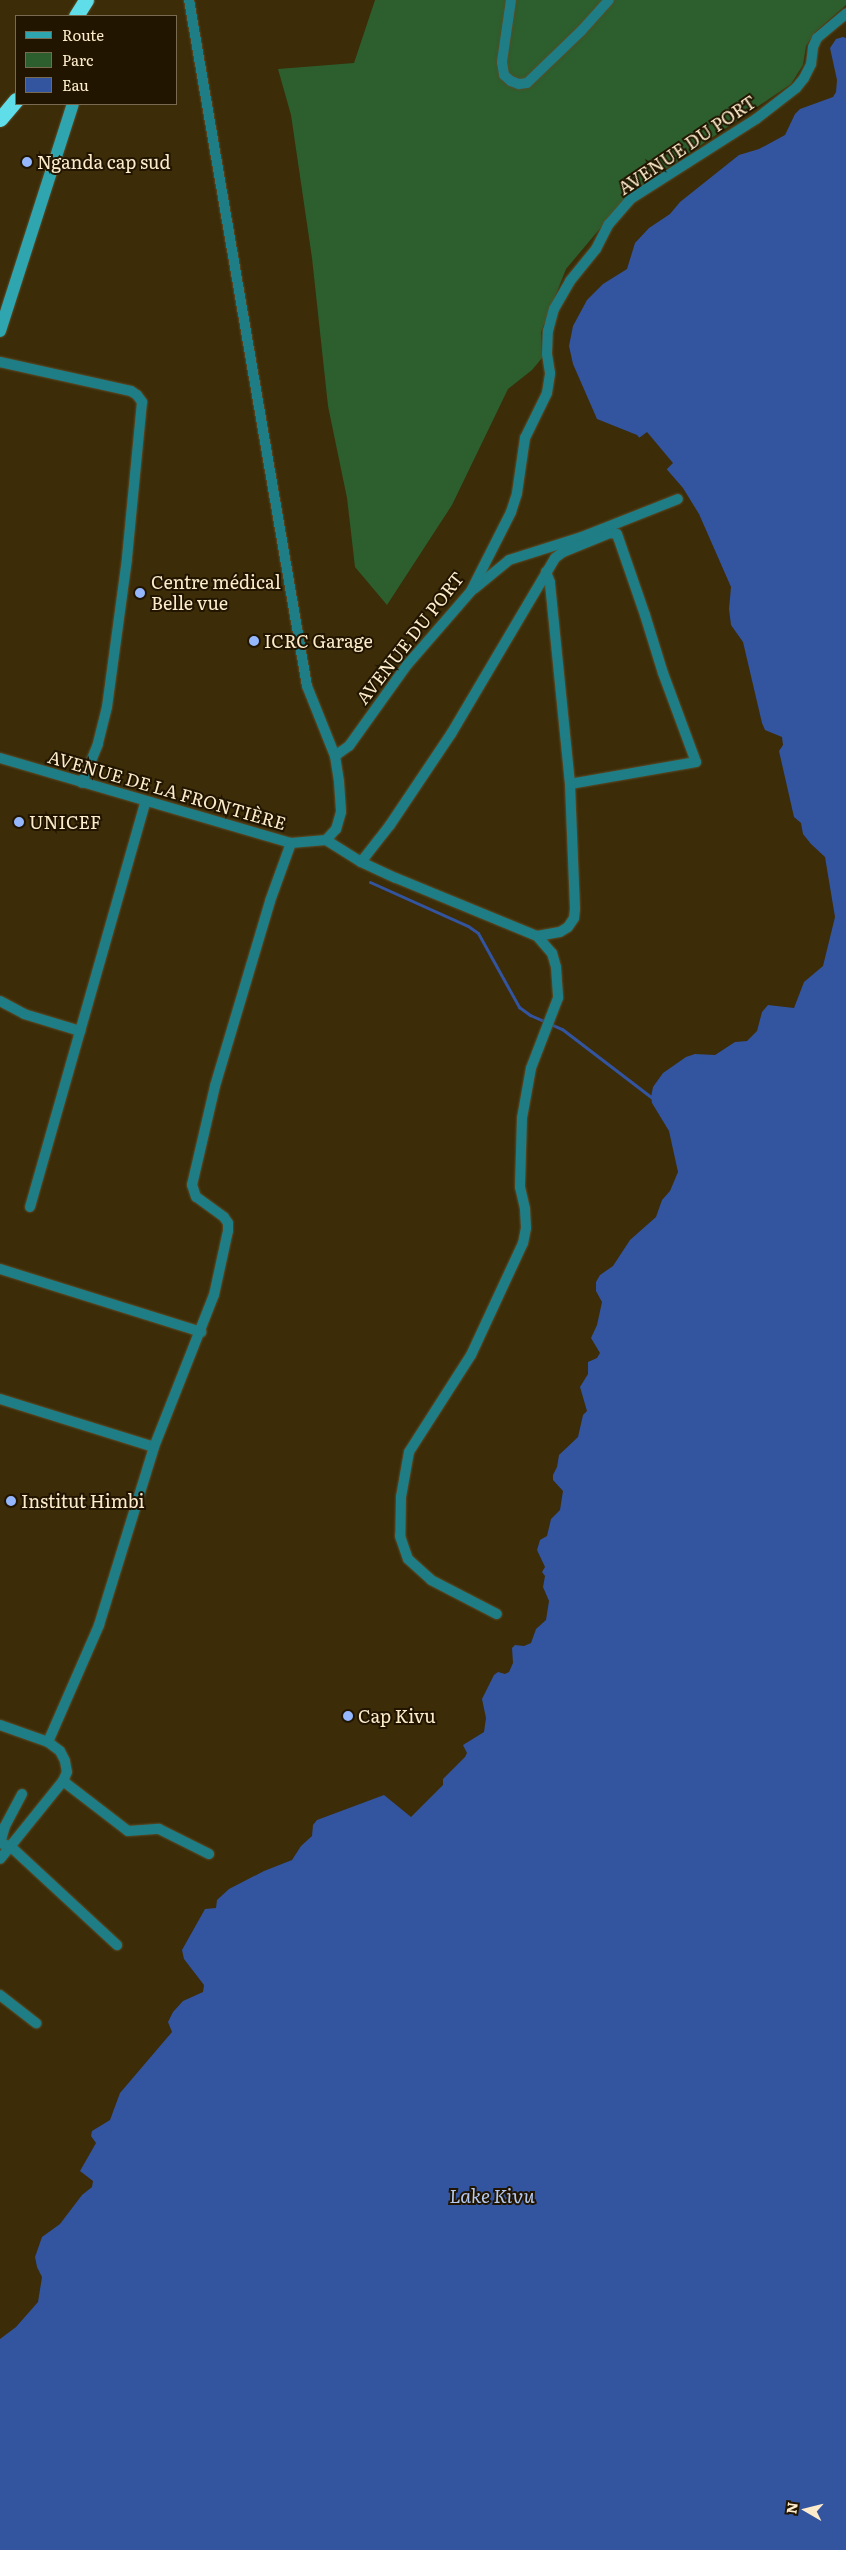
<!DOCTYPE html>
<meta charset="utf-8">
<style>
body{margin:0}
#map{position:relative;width:846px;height:2550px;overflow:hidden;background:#3c2c08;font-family:Literata,serif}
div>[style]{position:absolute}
.green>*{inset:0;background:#2d5e2d}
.water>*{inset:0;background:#33549f}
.pier>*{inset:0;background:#3c2c08}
.stream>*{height:3px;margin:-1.5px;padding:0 1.5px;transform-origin:1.5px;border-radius:1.5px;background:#33549f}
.roads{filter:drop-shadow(0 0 1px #5b4b27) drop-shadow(0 0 1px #5b4b27)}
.street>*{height:10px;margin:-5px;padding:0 5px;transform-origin:5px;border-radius:5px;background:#1f7d86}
.secondary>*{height:12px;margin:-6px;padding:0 6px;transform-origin:6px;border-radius:6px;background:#2ea5af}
.highway>*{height:15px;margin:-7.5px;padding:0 7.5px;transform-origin:7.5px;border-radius:7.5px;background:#5fdde9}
.dots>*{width:14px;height:14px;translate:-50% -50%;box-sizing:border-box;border:2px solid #211500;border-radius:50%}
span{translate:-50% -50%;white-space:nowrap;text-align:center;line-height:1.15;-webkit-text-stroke:4px #211500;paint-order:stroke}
.street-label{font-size:18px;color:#fceccb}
.poi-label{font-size:18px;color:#fceccb}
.left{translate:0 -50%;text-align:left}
.water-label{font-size:19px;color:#b5caf3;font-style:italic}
.legend{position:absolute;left:15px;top:15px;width:162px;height:90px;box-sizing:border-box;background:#211500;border:1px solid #796b51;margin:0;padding:6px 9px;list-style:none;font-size:15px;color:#fceccb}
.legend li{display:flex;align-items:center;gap:10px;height:25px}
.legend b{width:25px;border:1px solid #796b51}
.north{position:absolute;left:781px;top:2485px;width:50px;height:50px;-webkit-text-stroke:4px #211500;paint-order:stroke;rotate:278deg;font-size:14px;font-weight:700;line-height:20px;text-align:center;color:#fceccb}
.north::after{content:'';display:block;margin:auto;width:18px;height:22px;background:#fceccb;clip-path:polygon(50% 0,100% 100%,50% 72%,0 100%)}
</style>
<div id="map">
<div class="green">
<div style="clip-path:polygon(375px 0,846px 0,846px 5px,814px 33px,806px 46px,803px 65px,791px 84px,629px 194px,566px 269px,541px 332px,542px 358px,532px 370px,508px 389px,452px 505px,387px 605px,355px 567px,347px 498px,328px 406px,312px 258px,291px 115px,278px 69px,354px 63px)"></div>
</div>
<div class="water">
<div style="clip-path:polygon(843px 37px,846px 38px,846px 2550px,0 2550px,0 2339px,16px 2327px,38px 2302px,42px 2277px,37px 2267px,35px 2257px,42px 2237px,60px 2224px,82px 2195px,92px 2187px,93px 2181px,80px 2171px,96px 2143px,91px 2136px,92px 2131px,110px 2120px,120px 2093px,172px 2032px,168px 2022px,173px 2012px,183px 2001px,203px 1992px,204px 1985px,184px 1959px,182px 1950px,205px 1909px,216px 1908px,217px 1900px,229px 1889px,264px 1871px,292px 1860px,301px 1846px,312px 1836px,313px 1825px,317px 1820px,384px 1795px,411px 1817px,443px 1785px,443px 1779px,465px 1757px,467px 1753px,463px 1745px,484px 1732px,486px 1718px,482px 1699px,494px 1675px,498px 1672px,505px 1674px,509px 1672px,513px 1663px,512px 1648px,515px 1645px,524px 1646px,531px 1643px,536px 1629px,546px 1620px,549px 1601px,543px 1587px,545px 1576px,542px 1572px,545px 1567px,537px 1550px,540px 1540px,547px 1536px,551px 1519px,560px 1510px,563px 1491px,553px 1480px,553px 1475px,557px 1467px,559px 1455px,578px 1437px,583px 1415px,587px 1411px,580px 1387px,588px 1374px,588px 1362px,597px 1358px,600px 1353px,591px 1338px,597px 1325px,602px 1302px,596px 1291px,596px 1282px,600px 1275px,613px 1266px,630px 1240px,656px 1217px,662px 1200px,670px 1191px,678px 1172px,669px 1131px,652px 1103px,651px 1097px,653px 1087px,663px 1073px,686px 1057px,695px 1054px,715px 1055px,735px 1042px,747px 1041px,757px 1031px,762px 1012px,768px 1005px,794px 1008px,804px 982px,823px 966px,835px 917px,825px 857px,811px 844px,803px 834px,801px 823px,794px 817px,779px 751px,783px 745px,782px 737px,765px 730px,762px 723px,743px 642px,731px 625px,729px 609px,731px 587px,699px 514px,683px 488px,637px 435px,597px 419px,573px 364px,569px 346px,573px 326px,587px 300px,603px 284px,627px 269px,635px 243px,649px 228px,670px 214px,680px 202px,739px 155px,759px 149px,785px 135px,795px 114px,800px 109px,833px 97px,836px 92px,837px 80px,830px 48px,836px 39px)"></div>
</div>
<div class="pier">
<div style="clip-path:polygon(647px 432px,673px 463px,666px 470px,639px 438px)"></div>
</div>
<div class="stream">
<div style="left:370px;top:882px;width:107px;rotate:24.2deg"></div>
<div style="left:468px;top:926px;width:12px;rotate:35deg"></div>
<div style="left:478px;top:933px;width:85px;rotate:61deg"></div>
<div style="left:519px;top:1007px;width:14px;rotate:36deg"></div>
<div style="left:530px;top:1015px;width:35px;rotate:24deg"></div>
<div style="left:562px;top:1029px;width:112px;rotate:37.4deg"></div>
</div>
<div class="roads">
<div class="street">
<div style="left:189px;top:0;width:696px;rotate:80.24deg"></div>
<div style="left:307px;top:686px;width:75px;rotate:68.2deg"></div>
<div style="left:335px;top:756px;width:26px;rotate:81deg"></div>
<div style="left:339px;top:782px;width:30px;rotate:86deg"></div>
<div style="left:341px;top:812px;width:18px;rotate:106deg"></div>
<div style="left:336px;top:829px;width:15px;rotate:132deg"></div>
<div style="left:511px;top:0;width:63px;rotate:98.3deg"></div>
<div style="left:502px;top:62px;width:13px;rotate:81deg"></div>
<div style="left:504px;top:75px;width:9px;rotate:41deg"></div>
<div style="left:511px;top:81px;width:9px;rotate:21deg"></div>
<div style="left:519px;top:84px;width:8px;rotate:-7deg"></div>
<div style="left:527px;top:83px;width:76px;rotate:-43.9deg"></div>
<div style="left:582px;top:30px;width:40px;rotate:-48deg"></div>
<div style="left:0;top:362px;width:134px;rotate:12.5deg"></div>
<div style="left:131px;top:391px;width:7px;rotate:34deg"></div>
<div style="left:137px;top:395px;width:9px;rotate:54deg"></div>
<div style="left:142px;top:402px;width:158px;rotate:95.5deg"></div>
<div style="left:127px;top:559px;width:149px;rotate:97.7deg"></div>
<div style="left:107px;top:707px;width:38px;rotate:104deg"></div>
<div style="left:98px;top:744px;width:42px;rotate:112.3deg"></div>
<div style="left:474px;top:589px;width:45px;rotate:-39.6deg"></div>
<div style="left:509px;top:560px;width:77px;rotate:-17.5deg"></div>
<div style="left:582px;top:537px;width:103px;rotate:-21.6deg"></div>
<div style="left:335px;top:756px;width:17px;rotate:-36deg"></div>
<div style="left:349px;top:746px;width:100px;rotate:-54.4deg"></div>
<div style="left:407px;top:665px;width:98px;rotate:-49.1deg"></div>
<div style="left:471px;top:591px;width:89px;rotate:-63.1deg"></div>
<div style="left:511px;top:512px;width:20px;rotate:-72deg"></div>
<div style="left:517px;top:493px;width:56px;rotate:-81.7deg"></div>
<div style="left:525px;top:438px;width:50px;rotate:-63.9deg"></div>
<div style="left:547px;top:393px;width:20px;rotate:-81deg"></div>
<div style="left:550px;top:373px;width:19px;rotate:-99deg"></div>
<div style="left:547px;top:354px;width:23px;rotate:-88deg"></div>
<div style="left:548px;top:331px;width:23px;rotate:-75deg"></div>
<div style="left:554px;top:309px;width:32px;rotate:-60deg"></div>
<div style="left:570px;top:281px;width:41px;rotate:-50.9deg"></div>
<div style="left:596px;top:249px;width:28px;rotate:-63deg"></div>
<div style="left:609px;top:224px;width:35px;rotate:-49deg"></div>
<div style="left:632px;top:198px;width:147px;rotate:-32.5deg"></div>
<div style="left:756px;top:119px;width:51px;rotate:-37.8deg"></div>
<div style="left:796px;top:88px;width:13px;rotate:-51deg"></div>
<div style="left:804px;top:78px;width:16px;rotate:-63deg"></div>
<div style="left:811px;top:64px;width:17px;rotate:-83deg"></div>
<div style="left:813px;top:47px;width:10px;rotate:-66deg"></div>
<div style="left:817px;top:38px;width:38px;rotate:-40deg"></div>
<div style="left:0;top:758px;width:303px;rotate:16.3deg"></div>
<div style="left:291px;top:843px;width:35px;rotate:-5deg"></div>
<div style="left:326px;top:840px;width:41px;rotate:32.2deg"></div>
<div style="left:361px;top:862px;width:38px;rotate:25deg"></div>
<div style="left:396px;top:878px;width:152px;rotate:22.4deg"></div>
<div style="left:537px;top:936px;width:23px;rotate:49deg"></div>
<div style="left:552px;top:953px;width:15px;rotate:74deg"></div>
<div style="left:556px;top:967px;width:31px;rotate:86deg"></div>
<div style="left:558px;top:998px;width:75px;rotate:111.1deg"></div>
<div style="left:531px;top:1068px;width:51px;rotate:100.2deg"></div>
<div style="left:522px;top:1118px;width:69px;rotate:91.7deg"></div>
<div style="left:520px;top:1187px;width:23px;rotate:77deg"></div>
<div style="left:525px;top:1209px;width:19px;rotate:87deg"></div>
<div style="left:526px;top:1228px;width:15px;rotate:101deg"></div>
<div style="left:523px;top:1243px;width:123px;rotate:114.9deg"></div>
<div style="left:471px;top:1355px;width:115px;rotate:122.6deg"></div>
<div style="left:409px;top:1452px;width:46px;rotate:100.1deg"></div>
<div style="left:401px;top:1497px;width:39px;rotate:91deg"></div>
<div style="left:400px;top:1536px;width:24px;rotate:71deg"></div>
<div style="left:408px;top:1559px;width:31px;rotate:42deg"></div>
<div style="left:431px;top:1580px;width:74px;rotate:27.3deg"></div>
<div style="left:361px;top:862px;width:47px;rotate:-51.9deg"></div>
<div style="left:390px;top:825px;width:110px;rotate:-56.2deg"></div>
<div style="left:451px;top:734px;width:204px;rotate:-59.4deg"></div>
<div style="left:555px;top:558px;width:10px;rotate:-37deg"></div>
<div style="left:563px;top:552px;width:51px;rotate:-22deg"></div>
<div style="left:610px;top:533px;width:7px;rotate:8deg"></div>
<div style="left:617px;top:534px;width:86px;rotate:70.9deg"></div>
<div style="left:645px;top:615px;width:61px;rotate:72.8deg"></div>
<div style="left:663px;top:673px;width:95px;rotate:69.7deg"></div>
<div style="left:696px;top:762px;width:128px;rotate:170.1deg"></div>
<div style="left:537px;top:936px;width:23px;rotate:-10deg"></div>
<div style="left:560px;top:932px;width:9px;rotate:-32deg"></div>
<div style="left:568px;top:927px;width:11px;rotate:-56deg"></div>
<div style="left:574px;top:918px;width:9px;rotate:-84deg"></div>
<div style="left:575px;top:909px;width:125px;rotate:-92.3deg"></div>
<div style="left:570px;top:784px;width:203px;rotate:-95.7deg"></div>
<div style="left:550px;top:582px;width:11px;rotate:-112deg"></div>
<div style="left:0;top:1001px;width:27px;rotate:28deg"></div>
<div style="left:24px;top:1014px;width:59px;rotate:16.9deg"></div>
<div style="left:30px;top:1207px;width:421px;rotate:-74.1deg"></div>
<div style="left:0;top:1269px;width:211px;rotate:17.4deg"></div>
<div style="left:0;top:1399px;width:161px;rotate:17.3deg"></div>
<div style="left:0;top:1725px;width:51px;rotate:19.5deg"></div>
<div style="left:48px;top:1742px;width:15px;rotate:37deg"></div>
<div style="left:60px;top:1751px;width:11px;rotate:63deg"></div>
<div style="left:65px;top:1761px;width:11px;rotate:80deg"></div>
<div style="left:67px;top:1772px;width:10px;rotate:114deg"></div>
<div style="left:63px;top:1781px;width:100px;rotate:128.9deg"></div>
<div style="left:48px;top:1742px;width:128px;rotate:-66.4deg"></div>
<div style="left:99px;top:1625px;width:186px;rotate:-72.8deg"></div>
<div style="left:154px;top:1447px;width:163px;rotate:-68.5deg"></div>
<div style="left:214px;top:1295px;width:66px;rotate:-77.7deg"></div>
<div style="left:228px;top:1231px;width:8px;rotate:-90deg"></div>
<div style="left:228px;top:1223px;width:7px;rotate:-124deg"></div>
<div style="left:224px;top:1217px;width:34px;rotate:-144deg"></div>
<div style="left:196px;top:1197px;width:13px;rotate:-108deg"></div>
<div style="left:192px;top:1185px;width:102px;rotate:-76.9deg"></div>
<div style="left:215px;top:1086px;width:193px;rotate:-73.4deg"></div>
<div style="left:270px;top:901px;width:62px;rotate:-70.1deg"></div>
<div style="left:63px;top:1781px;width:82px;rotate:37.6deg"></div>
<div style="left:128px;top:1831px;width:31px;rotate:-4deg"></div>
<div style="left:159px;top:1829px;width:56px;rotate:26.6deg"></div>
<div style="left:22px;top:1794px;width:36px;rotate:118deg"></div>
<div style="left:5px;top:1826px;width:18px;rotate:106deg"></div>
<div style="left:0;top:1843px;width:10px;rotate:17deg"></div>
<div style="left:10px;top:1846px;width:146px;rotate:42.8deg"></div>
<div style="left:0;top:1995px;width:46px;rotate:37.9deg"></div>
</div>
<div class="secondary">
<div style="left:0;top:331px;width:238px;rotate:-72.2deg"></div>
</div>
<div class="highway">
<div style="left:76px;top:16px;width:19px;rotate:-58deg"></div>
<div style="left:0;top:119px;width:25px;rotate:-50deg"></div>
</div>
</div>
<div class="dots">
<div style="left:27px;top:162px;background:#94b7fd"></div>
<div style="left:140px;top:593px;background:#94b7fd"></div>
<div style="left:254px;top:641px;background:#94b7fd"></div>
<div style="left:19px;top:822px;background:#94b7fd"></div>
<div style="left:11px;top:1501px;background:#94b7fd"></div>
<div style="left:348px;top:1716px;background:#94b7fd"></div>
</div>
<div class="street-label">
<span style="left:687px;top:145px;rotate:-34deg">AVENUE DU PORT</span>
<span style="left:410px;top:638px;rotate:-52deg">AVENUE DU PORT</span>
<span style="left:167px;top:790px;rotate:16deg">AVENUE DE LA FRONTIÈRE</span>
</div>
<div class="poi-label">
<span class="left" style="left:37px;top:162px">Nganda cap sud</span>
<span class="left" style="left:151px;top:593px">Centre médical<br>Belle vue</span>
<span class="left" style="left:264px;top:641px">ICRC Garage</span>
<span class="left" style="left:29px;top:822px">UNICEF</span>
<span class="left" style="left:21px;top:1501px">Institut Himbi</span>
<span class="left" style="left:358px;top:1716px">Cap Kivu</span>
</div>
<div class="water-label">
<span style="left:492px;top:2196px">Lake Kivu</span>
</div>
<ul class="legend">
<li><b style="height:6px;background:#2ea5af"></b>Route</li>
<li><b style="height:14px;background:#2d5e2d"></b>Parc</li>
<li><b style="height:14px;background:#33549f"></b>Eau</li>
</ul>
<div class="north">N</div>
</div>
